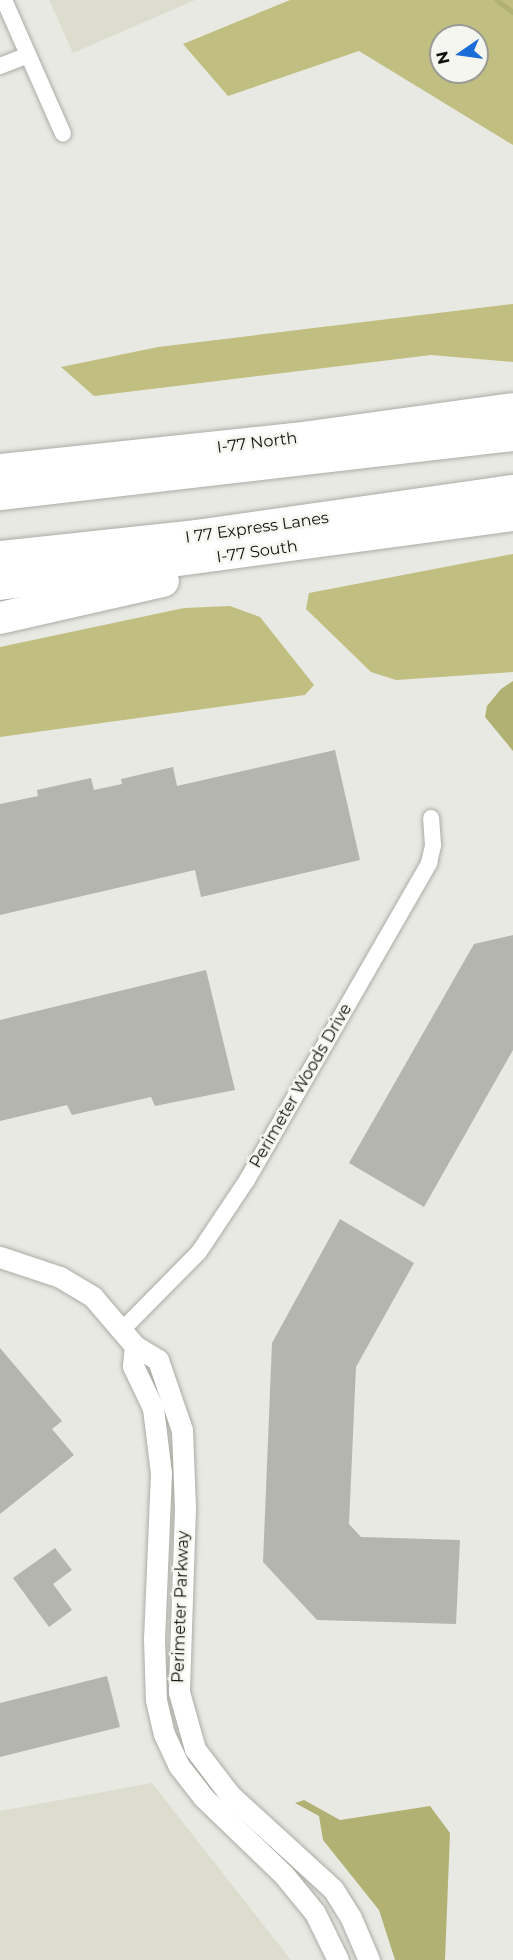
<!DOCTYPE html>
<style>
body{margin:0}
#map{position:relative;width:513px;height:1960px;overflow:hidden;background:#e8e9e3;font-family:Montserrat,sans-serif}
div>[style]{position:absolute}
.built>*{inset:0;background:#dcdccf}
.forest>*{inset:0;background:#c0bf81}
.water>*{inset:0;background:#b2b174}
.stream>*{height:4.5px;margin:-2.25px;padding:0 2.25px;transform-origin:2.25px;border-radius:2.25px;background:#b2b174}
.building>*{inset:0;background:#b5b5af}
.roads{filter:drop-shadow(0 0 2px #acaca6) drop-shadow(0 0 2px #acaca6)}
.minor>*{height:16px;margin:-8px;padding:0 8px;transform-origin:8px;border-radius:8px;background:#fff}
.tertiary>*{height:21px;margin:-10.5px;padding:0 10.5px;transform-origin:10.5px;border-radius:10.5px;background:#fff}
.motorway>*{height:32px;margin:-16px;padding:0 16px;transform-origin:16px;border-radius:16px;background:#fff}
span{translate:-50% -50%;white-space:nowrap;text-align:center;line-height:1.15;-webkit-text-stroke:5px #f6f6f0;paint-order:stroke}
.street-label{font-size:16px;color:#121210}
.north{position:absolute;left:429px;top:24px;width:60px;height:60px;box-sizing:border-box;background:#f6f6f0;border:2px solid #9b9b96;border-radius:50%;rotate:257deg;font-size:16px;font-weight:700;line-height:24px;text-align:center;color:#121210}
.north::after{content:'';display:block;margin:auto;width:21px;height:27px;background:#1a6cd6;clip-path:polygon(50% 0,100% 100%,50% 72%,0 100%)}
</style>
<div id="map">
<div class="built">
<div style="clip-path:polygon(49px 0,195px 0,73px 53px)"></div>
<div style="clip-path:polygon(152px 1783px,291px 1960px,0 1960px,0 1811px)"></div>
</div>
<div class="forest">
<div style="clip-path:polygon(evenodd,290px 0,513px 0,513px 145px,359px 51px,228px 96px,183px 44px,290px 0,441px 36px,477px 36px,477px 72px,441px 72px,441px 36px)"></div>
<div style="clip-path:polygon(513px 304px,513px 362px,431px 355px,94px 396px,61px 367px,158px 347px)"></div>
<div style="clip-path:polygon(513px 554px,513px 672px,396px 680px,371px 672px,306px 609px,309px 593px)"></div>
<div style="clip-path:polygon(230px 606px,260px 617px,314px 685px,305px 695px,0 737px,0 647px,184px 608px)"></div>
</div>
<div class="water">
<div style="clip-path:polygon(513px 681px,513px 751px,485px 717px,487px 706px,501px 689px)"></div>
<div style="clip-path:polygon(304px 1800px,340px 1820px,430px 1806px,450px 1833px,445px 1960px,395px 1960px,379px 1910px,323px 1840px,319px 1816px,295px 1803px)"></div>
</div>
<div class="stream">
<div style="left:497px;top:0;width:20px;rotate:37deg"></div>
</div>
<div class="building">
<div style="clip-path:polygon(335px 750px,360px 860px,201px 897px,195px 870px,0 915px,0 804px,38px 796px,37px 790px,91px 778px,94px 790px,122px 784px,121px 779px,173px 767px,177px 786px)"></div>
<div style="clip-path:polygon(513px 935px,513px 1050px,424px 1207px,349px 1163px,474px 944px)"></div>
<div style="clip-path:polygon(206px 970px,235px 1090px,155px 1106px,151px 1097px,72px 1115px,67px 1105px,0 1121px,0 1020px)"></div>
<div style="clip-path:polygon(340px 1219px,414px 1263px,356px 1367px,349px 1524px,361px 1537px,460px 1540px,456px 1624px,317px 1620px,263px 1562px,272px 1343px)"></div>
<div style="clip-path:polygon(0 1348px,62px 1421px,52px 1429px,74px 1455px,0 1514px)"></div>
<div style="clip-path:polygon(55px 1548px,72px 1570px,53px 1584px,72px 1610px,49px 1627px,13px 1578px)"></div>
<div style="clip-path:polygon(107px 1676px,120px 1727px,0 1757px,0 1703px)"></div>
</div>
<div class="roads">
<div class="minor">
<div style="left:4px;top:0;width:146px;rotate:66.2deg"></div>
<div style="left:0;top:66px;width:30px;rotate:-21deg"></div>
<div style="left:123px;top:1329px;width:108px;rotate:-45.4deg"></div>
<div style="left:199px;top:1252px;width:87px;rotate:-56.3deg"></div>
<div style="left:247px;top:1180px;width:366px;rotate:-60.1deg"></div>
<div style="left:429px;top:863px;width:18px;rotate:-77deg"></div>
<div style="left:433px;top:845px;width:27px;rotate:-94deg"></div>
</div>
<div class="tertiary">
<div style="left:0;top:1257px;width:63px;rotate:18.4deg"></div>
<div style="left:60px;top:1277px;width:39px;rotate:31deg"></div>
<div style="left:93px;top:1297px;width:65px;rotate:49.4deg"></div>
<div style="left:135px;top:1346px;width:27px;rotate:31deg"></div>
<div style="left:158px;top:1360px;width:74px;rotate:71.1deg"></div>
<div style="left:182px;top:1430px;width:78px;rotate:87.8deg"></div>
<div style="left:185px;top:1508px;width:184px;rotate:91.9deg"></div>
<div style="left:179px;top:1692px;width:59px;rotate:74.3deg"></div>
<div style="left:195px;top:1749px;width:58px;rotate:52.7deg"></div>
<div style="left:230px;top:1795px;width:139px;rotate:42.4deg"></div>
<div style="left:333px;top:1889px;width:34px;rotate:58deg"></div>
<div style="left:351px;top:1918px;width:46px;rotate:66.8deg"></div>
<div style="left:135px;top:1346px;width:20px;rotate:96deg"></div>
<div style="left:133px;top:1366px;width:47px;rotate:64.5deg"></div>
<div style="left:153px;top:1408px;width:65px;rotate:83deg"></div>
<div style="left:161px;top:1473px;width:165px;rotate:92.4deg"></div>
<div style="left:154px;top:1638px;width:62px;rotate:88.2deg"></div>
<div style="left:156px;top:1700px;width:35px;rotate:77deg"></div>
<div style="left:164px;top:1734px;width:35px;rotate:65deg"></div>
<div style="left:179px;top:1766px;width:39px;rotate:52deg"></div>
<div style="left:203px;top:1797px;width:112px;rotate:43.9deg"></div>
<div style="left:284px;top:1875px;width:49px;rotate:50.8deg"></div>
<div style="left:315px;top:1913px;width:52px;rotate:63.9deg"></div>
</div>
<div class="motorway">
<div style="left:0;top:470px;width:297px;rotate:-6deg"></div>
<div style="left:295px;top:439px;width:220px;rotate:-7.8deg"></div>
<div style="left:0;top:494px;width:516px;rotate:-6.56deg"></div>
<div style="left:0;top:557px;width:197px;rotate:-6.1deg"></div>
<div style="left:196px;top:536px;width:320px;rotate:-8.1deg"></div>
<div style="left:0;top:584px;width:518px;rotate:-7.66deg"></div>
<div style="left:0;top:618px;width:167px;rotate:-12.8deg"></div>
</div>
</div>
<div class="street-label">
<span style="left:257px;top:443px;rotate:-7deg">I-77 North</span>
<span style="left:257px;top:528px;rotate:-8deg">I 77 Express Lanes</span>
<span style="left:257px;top:552px;rotate:-8deg">I-77 South</span>
<span style="left:301px;top:1086px;rotate:-60deg">Perimeter Woods Drive</span>
<span style="left:181px;top:1607px;rotate:-88deg">Perimeter Parkway</span>
</div>
<div class="north">N</div>
</div>
